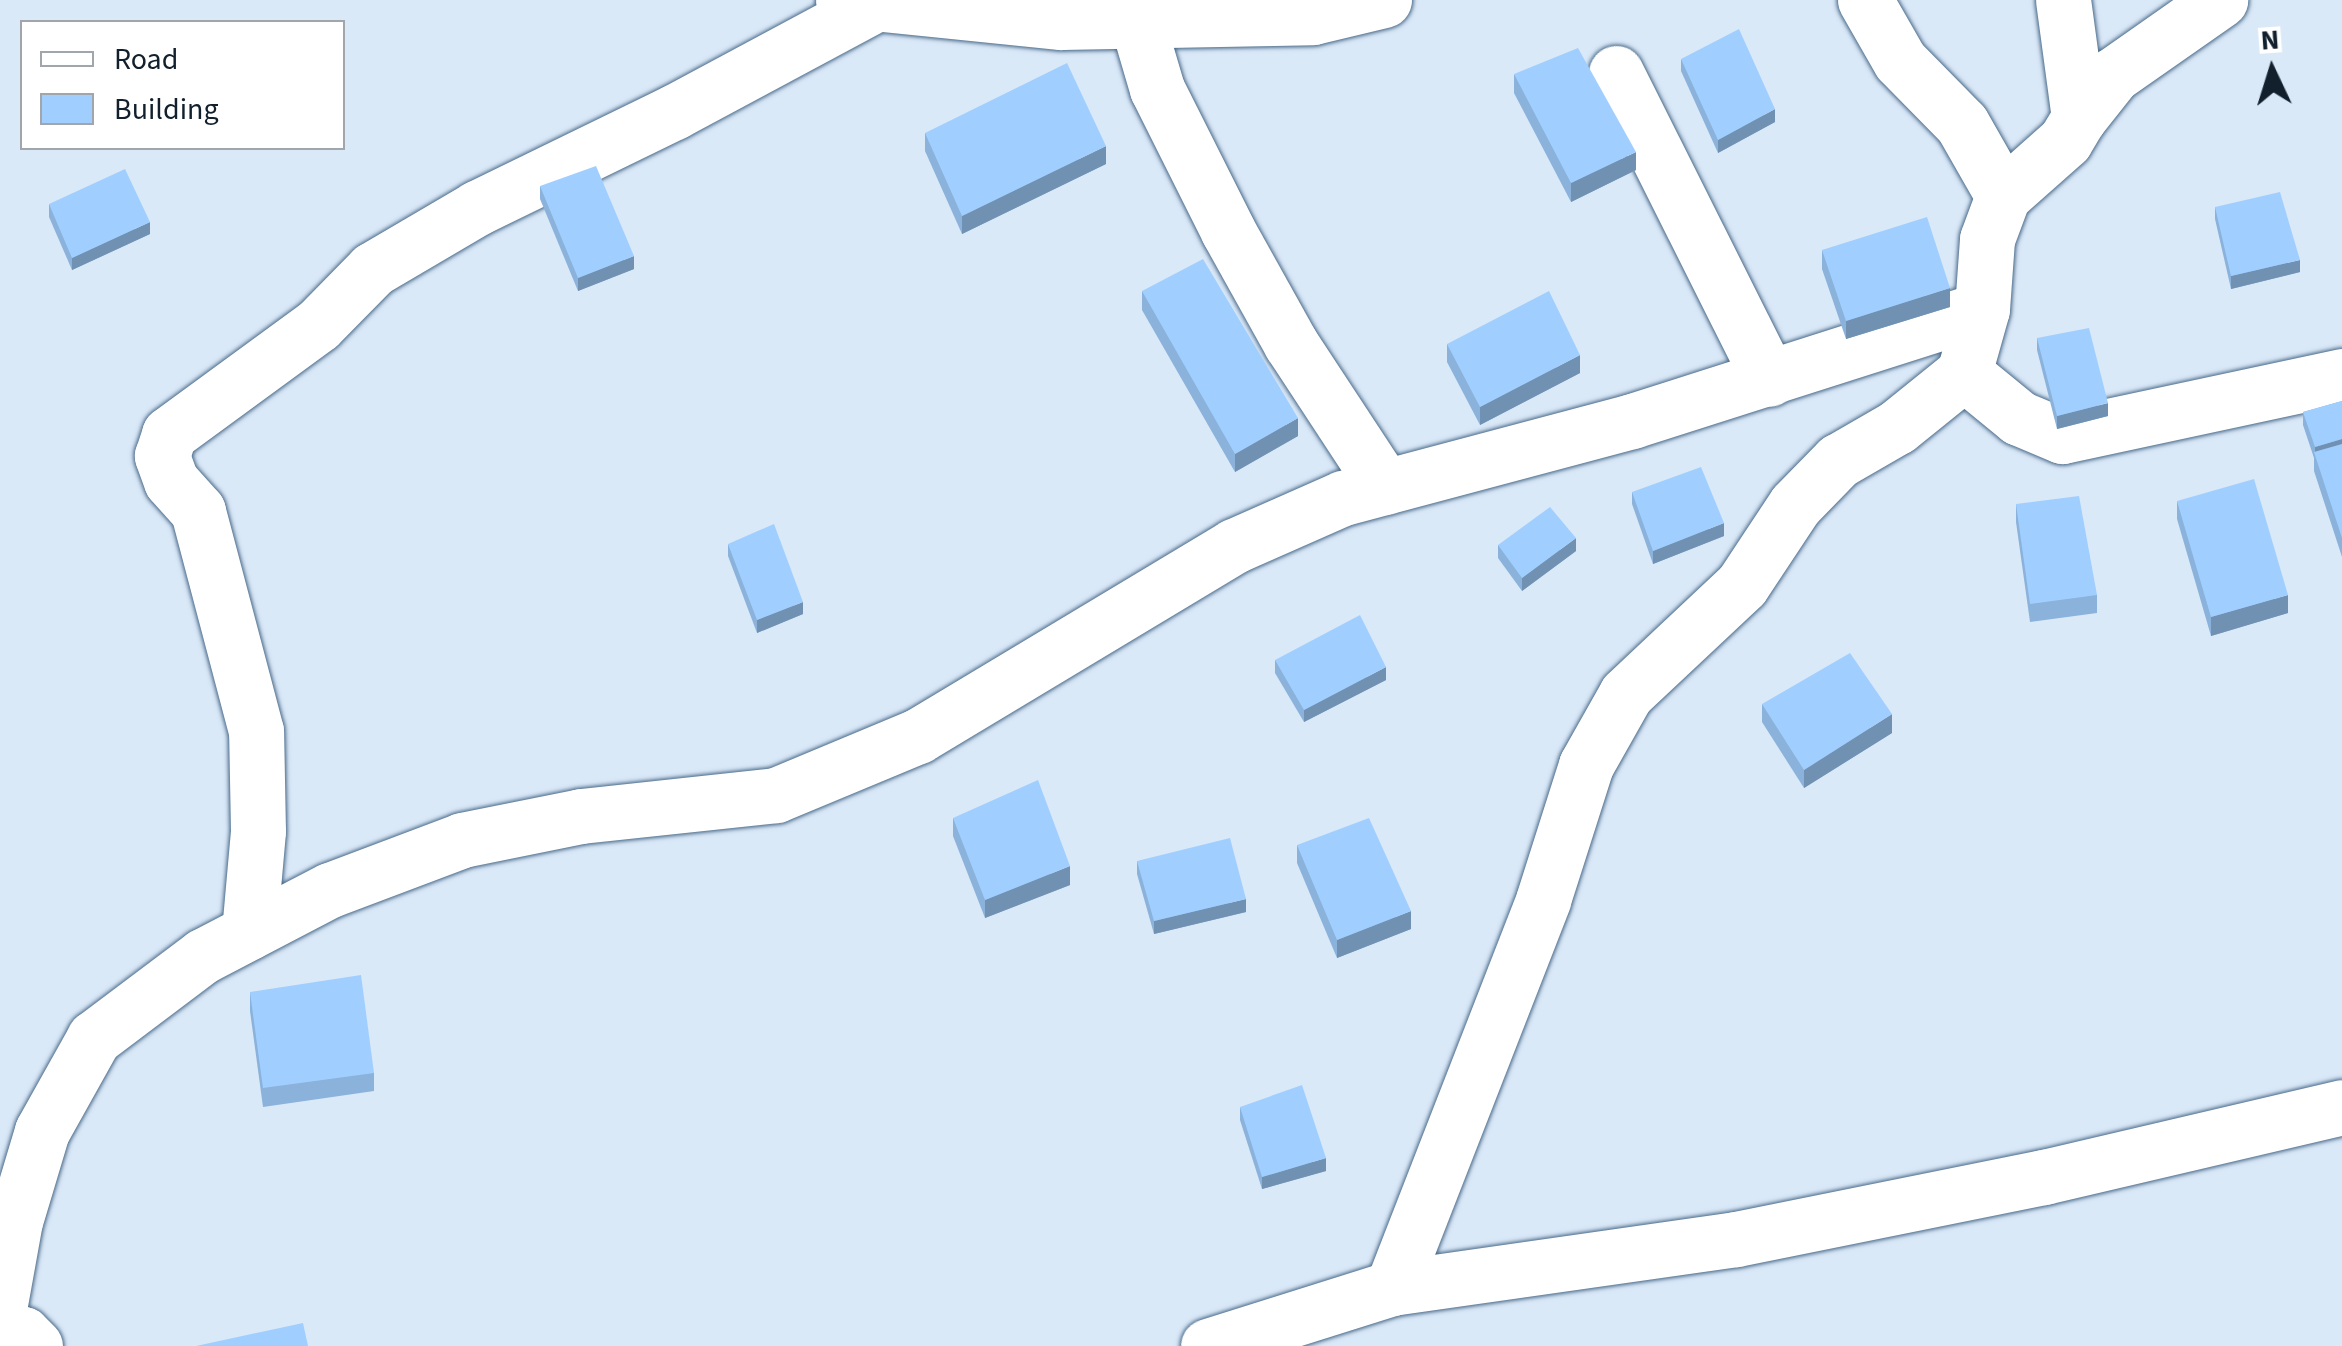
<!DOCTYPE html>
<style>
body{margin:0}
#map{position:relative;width:2342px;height:1346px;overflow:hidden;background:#dae9f8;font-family:"Source Sans 3",sans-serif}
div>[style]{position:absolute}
.roads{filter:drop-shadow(0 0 2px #486989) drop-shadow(0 0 2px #486989)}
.minor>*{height:55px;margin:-27.5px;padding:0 27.5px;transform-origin:27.5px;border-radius:27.5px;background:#fff}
.wall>*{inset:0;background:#8ab2db}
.shaded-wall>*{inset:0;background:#7091b2}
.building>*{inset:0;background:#a0cfff}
span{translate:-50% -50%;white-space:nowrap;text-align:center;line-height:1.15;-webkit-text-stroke:10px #fff;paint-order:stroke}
.legend{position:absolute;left:20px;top:20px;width:325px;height:130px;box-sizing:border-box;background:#fff;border:2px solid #a0a6ab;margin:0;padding:12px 18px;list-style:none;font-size:30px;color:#12202d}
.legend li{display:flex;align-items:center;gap:20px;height:50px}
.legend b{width:50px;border:2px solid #a0a6ab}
.north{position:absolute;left:2222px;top:20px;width:100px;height:100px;-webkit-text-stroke:8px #fff;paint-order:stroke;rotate:356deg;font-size:28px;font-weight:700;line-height:40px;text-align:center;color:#12202d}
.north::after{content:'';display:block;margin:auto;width:35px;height:45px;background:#12202d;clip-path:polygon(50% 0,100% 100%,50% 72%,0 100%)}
</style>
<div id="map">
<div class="roads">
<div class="minor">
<div style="left:843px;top:0;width:219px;rotate:5.8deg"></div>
<div style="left:1061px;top:22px;width:252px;rotate:-1.1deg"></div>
<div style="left:1313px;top:17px;width:73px;rotate:-13.5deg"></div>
<div style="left:1865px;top:0;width:70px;rotate:60.2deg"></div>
<div style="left:1900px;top:61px;width:88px;rotate:45.5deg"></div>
<div style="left:1962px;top:124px;width:83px;rotate:60.3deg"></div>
<div style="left:1137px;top:21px;width:71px;rotate:73.6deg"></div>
<div style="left:1157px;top:89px;width:159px;rotate:63.4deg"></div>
<div style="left:1228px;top:231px;width:129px;rotate:60.9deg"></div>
<div style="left:1291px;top:344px;width:171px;rotate:56.7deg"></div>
<div style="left:1616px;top:73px;width:342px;rotate:63.4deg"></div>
<div style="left:2079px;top:118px;width:55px;rotate:-51.7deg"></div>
<div style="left:2113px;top:75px;width:131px;rotate:-35deg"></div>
<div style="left:1964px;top:373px;width:71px;rotate:39.3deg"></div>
<div style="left:2019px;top:418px;width:47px;rotate:22.7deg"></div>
<div style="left:2062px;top:436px;width:286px;rotate:-12.1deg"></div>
<div style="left:249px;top:932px;width:101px;rotate:-84.9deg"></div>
<div style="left:258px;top:831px;width:100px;rotate:-91.1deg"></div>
<div style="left:256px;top:731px;width:228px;rotate:-104.8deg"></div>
<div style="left:198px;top:511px;width:40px;rotate:-132deg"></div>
<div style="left:171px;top:481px;width:27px;rotate:-110deg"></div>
<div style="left:162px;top:456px;width:23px;rotate:-72deg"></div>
<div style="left:169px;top:434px;width:185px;rotate:-36.2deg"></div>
<div style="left:318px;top:325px;width:78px;rotate:-45.5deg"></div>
<div style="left:373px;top:269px;width:121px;rotate:-30.4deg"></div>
<div style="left:477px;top:208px;width:219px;rotate:-26deg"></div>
<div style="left:674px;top:112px;width:228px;rotate:-28.2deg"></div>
<div style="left:1392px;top:1288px;width:416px;rotate:-68.7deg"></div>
<div style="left:1543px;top:900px;width:142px;rotate:-72.3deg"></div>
<div style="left:1586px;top:765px;width:81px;rotate:-60.6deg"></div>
<div style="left:1626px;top:694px;width:159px;rotate:-43.2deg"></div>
<div style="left:1742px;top:585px;width:96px;rotate:-56.5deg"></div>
<div style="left:1795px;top:505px;width:62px;rotate:-45.7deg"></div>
<div style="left:1838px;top:461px;width:68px;rotate:-30deg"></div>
<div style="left:1897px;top:427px;width:86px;rotate:-38.9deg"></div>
<div style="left:1964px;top:373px;width:66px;rotate:-74.3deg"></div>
<div style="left:1982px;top:309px;width:70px;rotate:-85.9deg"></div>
<div style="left:1987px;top:239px;width:46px;rotate:-69.6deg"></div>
<div style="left:2003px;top:196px;width:83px;rotate:-41.6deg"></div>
<div style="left:2065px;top:141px;width:27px;rotate:-59deg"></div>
<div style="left:2079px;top:118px;width:119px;rotate:-97.7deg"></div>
<div style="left:0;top:1304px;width:84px;rotate:-79.8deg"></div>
<div style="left:15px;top:1221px;width:94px;rotate:-73.3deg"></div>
<div style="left:42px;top:1131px;width:107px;rotate:-60.8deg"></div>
<div style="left:94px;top:1038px;width:136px;rotate:-37deg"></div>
<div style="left:203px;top:956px;width:143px;rotate:-27.5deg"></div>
<div style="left:330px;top:890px;width:141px;rotate:-20.7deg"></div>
<div style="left:462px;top:840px;width:121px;rotate:-11.4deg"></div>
<div style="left:581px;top:816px;width:196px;rotate:-6.1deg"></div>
<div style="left:776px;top:795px;width:154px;rotate:-22.6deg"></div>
<div style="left:918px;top:736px;width:369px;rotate:-31deg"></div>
<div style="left:1234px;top:546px;width:119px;rotate:-23.8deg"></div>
<div style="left:1343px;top:498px;width:299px;rotate:-14.9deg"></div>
<div style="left:1632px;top:421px;width:367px;rotate:-17.7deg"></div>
<div style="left:0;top:1334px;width:23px"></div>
<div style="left:23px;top:1334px;width:17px;rotate:45deg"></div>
<div style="left:1208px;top:1346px;width:193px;rotate:-17.5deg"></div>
<div style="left:1392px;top:1288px;width:347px;rotate:-8.1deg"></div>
<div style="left:1736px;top:1239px;width:314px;rotate:-11.4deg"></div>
<div style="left:2044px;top:1177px;width:306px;rotate:-13.2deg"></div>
</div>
</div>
<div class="wall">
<div style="clip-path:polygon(1681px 59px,1775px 122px,1718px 153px,1681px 71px)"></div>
<div style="clip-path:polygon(1514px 74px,1636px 170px,1571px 202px,1514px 93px)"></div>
<div style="clip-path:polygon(925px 133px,1106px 164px,962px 234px,925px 151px)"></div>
<div style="clip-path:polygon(540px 186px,634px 269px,578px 291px,540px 199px)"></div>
<div style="clip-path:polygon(49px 204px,150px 234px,72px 270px,49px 217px)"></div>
<div style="clip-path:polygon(2215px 207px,2300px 272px,2231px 289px,2215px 219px)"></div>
<div style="clip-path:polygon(1822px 250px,1950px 307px,1846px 339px,1822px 269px)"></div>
<div style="clip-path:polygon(1142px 291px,1298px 436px,1235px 472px,1142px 310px)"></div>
<div style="clip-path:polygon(2037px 338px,2108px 416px,2057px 429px,2037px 350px)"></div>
<div style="clip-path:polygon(1447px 344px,1580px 373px,1480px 425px,1447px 362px)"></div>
<div style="clip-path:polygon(2342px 401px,2342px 557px,2314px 471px,2314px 458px,2303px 425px,2303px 412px)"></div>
<div style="clip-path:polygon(1632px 492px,1724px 536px,1653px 564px,1632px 504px)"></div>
<div style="clip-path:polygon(2177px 501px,2288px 613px,2211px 636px,2177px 519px)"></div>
<div style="clip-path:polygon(2016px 504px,2097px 595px,2097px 613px,2030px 622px,2016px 522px)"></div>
<div style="clip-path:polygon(728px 544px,803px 614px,757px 633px,728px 556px)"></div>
<div style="clip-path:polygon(1498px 545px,1576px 551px,1522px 591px,1498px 558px)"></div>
<div style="clip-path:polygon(1275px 660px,1386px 680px,1304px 722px,1275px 673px)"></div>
<div style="clip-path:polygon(1762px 704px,1892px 733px,1804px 788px,1762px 722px)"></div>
<div style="clip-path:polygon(953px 818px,1070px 885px,985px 918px,953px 836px)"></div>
<div style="clip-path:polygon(1297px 845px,1411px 929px,1337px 958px,1297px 863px)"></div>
<div style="clip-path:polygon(1137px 861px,1246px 912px,1154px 934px,1137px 874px)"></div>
<div style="clip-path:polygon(250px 992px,374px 1073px,374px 1091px,263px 1107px,250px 1011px)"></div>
<div style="clip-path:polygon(1240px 1107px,1326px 1171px,1262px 1189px,1240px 1120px)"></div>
</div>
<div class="shaded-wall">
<div style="clip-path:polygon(1775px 109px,1775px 122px,1718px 153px,1718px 140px)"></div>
<div style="clip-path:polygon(1106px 146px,1106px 164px,962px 234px,962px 216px)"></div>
<div style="clip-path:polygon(1636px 152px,1636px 170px,1571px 202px,1571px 183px)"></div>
<div style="clip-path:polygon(150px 222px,150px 234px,72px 270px,72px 258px)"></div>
<div style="clip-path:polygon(634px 256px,634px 269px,578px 291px,578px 278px)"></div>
<div style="clip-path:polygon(2300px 260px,2300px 272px,2231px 289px,2231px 276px)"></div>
<div style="clip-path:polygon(1950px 288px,1950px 307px,1846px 339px,1846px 321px)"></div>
<div style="clip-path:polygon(1580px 355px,1580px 373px,1480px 425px,1480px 407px)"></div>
<div style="clip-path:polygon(2108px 403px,2108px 416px,2057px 429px,2057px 416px)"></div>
<div style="clip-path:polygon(1298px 418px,1298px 436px,1235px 472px,1235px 454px)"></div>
<div style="clip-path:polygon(2342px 439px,2342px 452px,2315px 454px,2315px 447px)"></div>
<div style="clip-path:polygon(1724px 523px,1724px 536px,1653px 564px,1653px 551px)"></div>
<div style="clip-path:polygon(1576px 538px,1576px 551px,1522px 591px,1522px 578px)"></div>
<div style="clip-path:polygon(2288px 595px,2288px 613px,2211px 636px,2211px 617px)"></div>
<div style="clip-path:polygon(803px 602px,803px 614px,757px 633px,757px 620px)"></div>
<div style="clip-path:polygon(1386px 667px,1386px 680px,1304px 722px,1304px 710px)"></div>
<div style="clip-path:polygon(1892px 714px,1892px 733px,1804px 788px,1804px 770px)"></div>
<div style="clip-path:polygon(1070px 866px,1070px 885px,985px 918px,985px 900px)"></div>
<div style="clip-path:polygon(1246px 899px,1246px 912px,1154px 934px,1154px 921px)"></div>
<div style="clip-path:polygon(1411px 911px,1411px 929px,1337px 958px,1337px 940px)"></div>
<div style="clip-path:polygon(1326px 1158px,1326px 1171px,1262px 1189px,1262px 1177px)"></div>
</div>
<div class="building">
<div style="clip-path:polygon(1739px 29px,1775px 109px,1718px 140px,1681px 59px)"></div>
<div style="clip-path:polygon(1578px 48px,1636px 152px,1571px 183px,1514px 74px)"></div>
<div style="clip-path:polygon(1067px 63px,1106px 146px,962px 216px,925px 133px)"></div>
<div style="clip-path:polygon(596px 166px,634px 256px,578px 278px,540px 186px)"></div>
<div style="clip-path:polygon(125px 169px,150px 222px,72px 258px,49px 204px)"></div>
<div style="clip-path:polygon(2280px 192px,2300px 260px,2231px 276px,2215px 207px)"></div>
<div style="clip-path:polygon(1927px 217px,1950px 288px,1846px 321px,1822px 250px)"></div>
<div style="clip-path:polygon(1203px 259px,1298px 418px,1235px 454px,1142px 291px)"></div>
<div style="clip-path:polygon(1549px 291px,1580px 355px,1480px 407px,1447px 344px)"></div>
<div style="clip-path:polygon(2089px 328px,2108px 403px,2057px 416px,2037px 338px)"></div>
<div style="clip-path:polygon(2342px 401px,2342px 439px,2315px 447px,2303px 412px)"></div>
<div style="clip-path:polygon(2342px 444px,2342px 538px,2314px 452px)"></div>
<div style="clip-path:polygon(1701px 467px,1724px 523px,1653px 551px,1632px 492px)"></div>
<div style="clip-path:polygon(2254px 479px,2288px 595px,2211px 617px,2177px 501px)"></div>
<div style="clip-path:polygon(2079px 496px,2097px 595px,2030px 604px,2016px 504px)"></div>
<div style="clip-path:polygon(1550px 507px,1576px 538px,1522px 578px,1498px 545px)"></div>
<div style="clip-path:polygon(774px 524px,803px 602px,757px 620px,728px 544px)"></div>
<div style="clip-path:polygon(1360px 615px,1386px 667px,1304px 710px,1275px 660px)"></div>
<div style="clip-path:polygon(1850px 653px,1892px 714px,1804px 770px,1762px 704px)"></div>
<div style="clip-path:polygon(1038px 780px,1070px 866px,985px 900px,953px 818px)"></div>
<div style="clip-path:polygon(1369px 818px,1411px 911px,1337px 940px,1297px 845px)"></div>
<div style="clip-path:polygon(1230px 838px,1246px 899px,1154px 921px,1137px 861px)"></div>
<div style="clip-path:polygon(361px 975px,374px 1073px,263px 1088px,250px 992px)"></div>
<div style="clip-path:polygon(1302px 1085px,1326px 1158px,1262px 1177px,1240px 1107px)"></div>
<div style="clip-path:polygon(303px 1323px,308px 1346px,196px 1346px)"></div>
</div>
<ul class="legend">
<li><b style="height:12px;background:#fff"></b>Road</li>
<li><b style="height:28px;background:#a0cfff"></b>Building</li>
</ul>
<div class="north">N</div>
</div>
